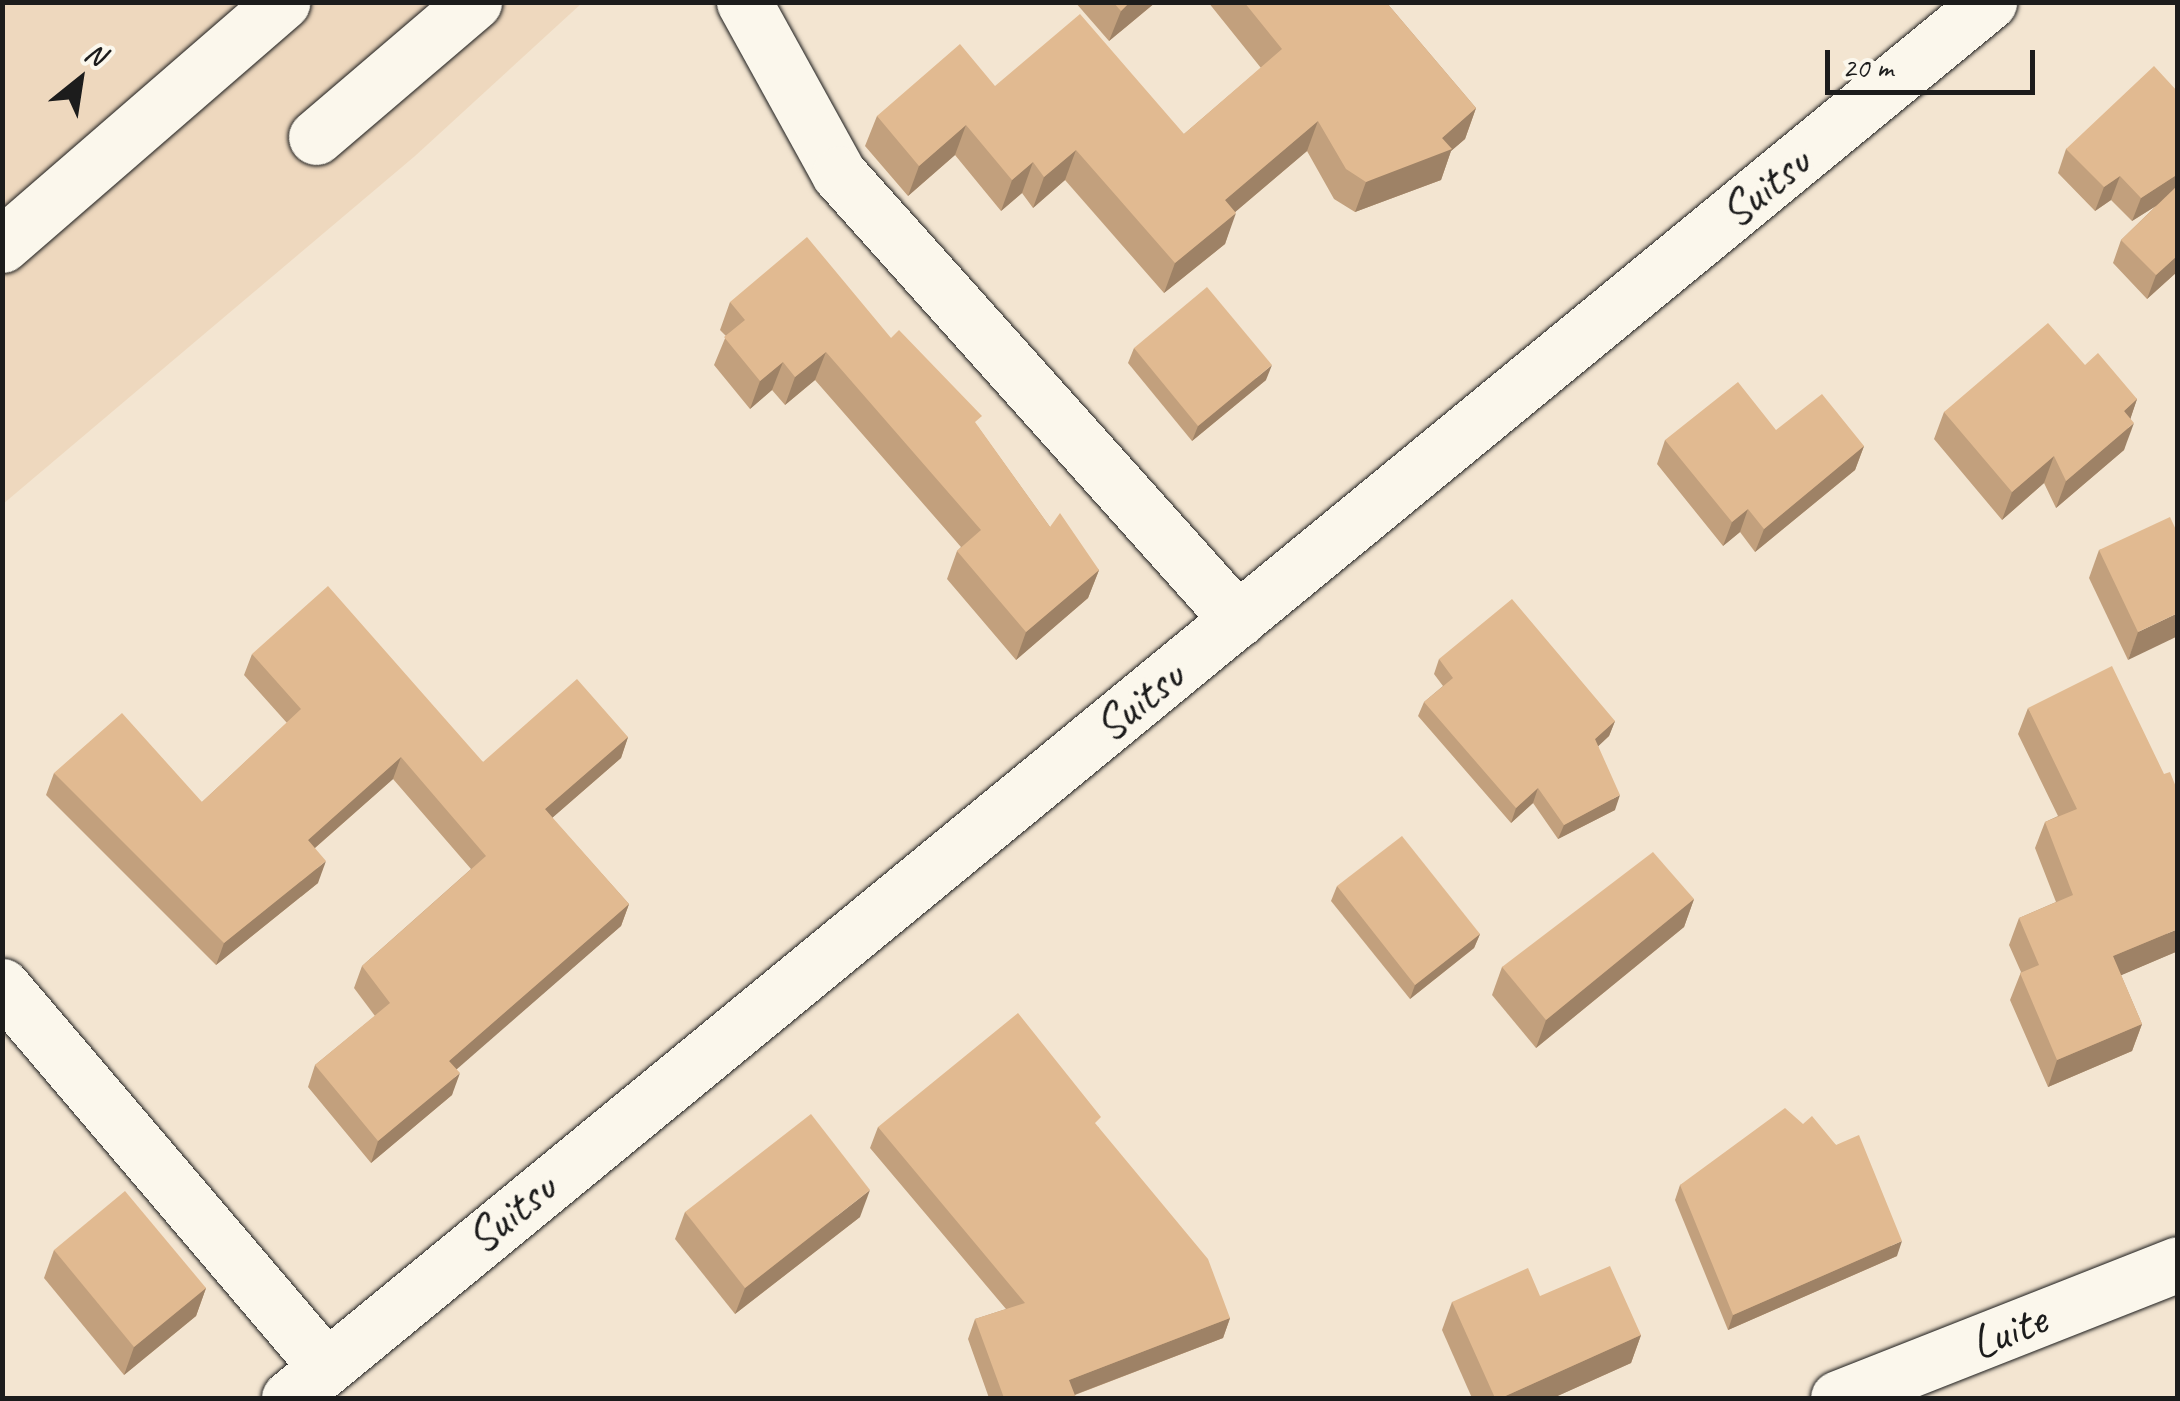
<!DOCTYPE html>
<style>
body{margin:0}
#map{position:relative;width:2180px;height:1401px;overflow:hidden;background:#f3e5d1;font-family:Caveat,sans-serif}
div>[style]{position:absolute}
.built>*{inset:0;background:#eed8be}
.roads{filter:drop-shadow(0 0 2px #1c1c1c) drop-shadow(0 0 2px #1c1c1c)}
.minor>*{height:55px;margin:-27.5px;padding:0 27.5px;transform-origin:27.5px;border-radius:27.5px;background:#fbf7ec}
.wall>*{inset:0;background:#c2a07d}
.shaded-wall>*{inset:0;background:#9e8266}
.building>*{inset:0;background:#e1ba91}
span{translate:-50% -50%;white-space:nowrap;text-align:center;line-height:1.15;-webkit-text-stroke:9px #fbf7ec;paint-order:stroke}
.street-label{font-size:48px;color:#1c1c1c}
.frame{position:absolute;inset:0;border:5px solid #1c1c1c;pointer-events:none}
.north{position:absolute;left:30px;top:30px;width:100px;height:100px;-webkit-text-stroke:8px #fbf7ec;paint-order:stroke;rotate:30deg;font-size:28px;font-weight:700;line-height:40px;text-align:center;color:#1c1c1c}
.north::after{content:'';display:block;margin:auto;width:35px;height:45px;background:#1c1c1c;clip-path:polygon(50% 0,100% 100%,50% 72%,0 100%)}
.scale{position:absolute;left:1825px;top:50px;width:210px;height:45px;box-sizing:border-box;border:5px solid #1c1c1c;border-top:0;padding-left:12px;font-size:30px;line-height:35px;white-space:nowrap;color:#1c1c1c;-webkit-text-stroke:8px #fbf7ec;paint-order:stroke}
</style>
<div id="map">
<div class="built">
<div style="clip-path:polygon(3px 3px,582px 3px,415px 156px,3px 504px)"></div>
</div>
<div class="roads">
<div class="minor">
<div style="left:744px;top:2px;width:196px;rotate:61.1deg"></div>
<div style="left:839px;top:174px;width:598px;rotate:48.18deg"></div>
<div style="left:316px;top:137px;width:208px;rotate:-40.5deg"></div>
<div style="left:2px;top:245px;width:371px;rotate:-40.9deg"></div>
<div style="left:2px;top:986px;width:499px;rotate:49.6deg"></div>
<div style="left:289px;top:1398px;width:2200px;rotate:-39.39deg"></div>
<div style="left:1838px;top:1398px;width:365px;rotate:-21.5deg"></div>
</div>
</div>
<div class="wall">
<div style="clip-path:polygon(1075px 2px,1156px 2px,1109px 41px)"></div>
<div style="clip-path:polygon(1208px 2px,1386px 2px,1476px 108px,1465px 139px,1451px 151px,1441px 180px,1355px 212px,1334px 199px,1307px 151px,1235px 212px,1225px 244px,1164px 293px,1065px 180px,1033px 208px,1022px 193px,1001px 211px,955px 155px,908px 196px,865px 146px,877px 116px,995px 86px,1184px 134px,1261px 68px)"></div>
<div style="clip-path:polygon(2178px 92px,2178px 271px,2147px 299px,2113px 263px,2121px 240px,2156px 206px,2132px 221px,2111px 200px,2095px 211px,2058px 173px,2066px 149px)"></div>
<div style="clip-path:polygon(730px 302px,891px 338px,978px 427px,1050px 527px,1099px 570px,1088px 598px,1016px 660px,947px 579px,957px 551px,961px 547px,815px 380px,785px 405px,772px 390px,750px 409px,714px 365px,726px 336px,720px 330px)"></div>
<div style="clip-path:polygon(1134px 348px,1266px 380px,1192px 441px,1128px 363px)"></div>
<div style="clip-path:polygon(2085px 365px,2137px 399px,2130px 419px,2124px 450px,2056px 508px,2044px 483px,2002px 520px,1934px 439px,1944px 412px)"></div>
<div style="clip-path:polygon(1776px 430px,1864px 446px,1855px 470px,1755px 552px,1740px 532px,1723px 546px,1657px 464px,1665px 440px)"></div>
<div style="clip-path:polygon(2178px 534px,2128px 660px,2089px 578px,2099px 550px)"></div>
<div style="clip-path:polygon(252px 654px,483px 762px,628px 737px,621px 758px,552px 818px,629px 904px,621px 926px,456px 1069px,452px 1095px,371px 1163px,308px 1087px,315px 1065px,375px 1016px,354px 988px,362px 966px,471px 869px,393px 779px,315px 848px,318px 883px,216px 965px,46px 795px,54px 773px,202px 802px,287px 723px,244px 675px)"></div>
<div style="clip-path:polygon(1439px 659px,1615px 721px,1609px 736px,1598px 746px,1615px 810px,1558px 839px,1533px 803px,1511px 823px,1418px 716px,1424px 702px,1443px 686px,1434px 674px)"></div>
<div style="clip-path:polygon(2028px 708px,2178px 951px,2121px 975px,2142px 1024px,2132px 1051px,2048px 1087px,2010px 1000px,2021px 972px,2009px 945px,2019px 918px,2056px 902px,2035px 848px,2045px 822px,2058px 816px,2018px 734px)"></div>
<div style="clip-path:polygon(1337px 886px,1480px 934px,1474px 948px,1410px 999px,1331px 901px)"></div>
<div style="clip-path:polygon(1694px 899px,1684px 927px,1536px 1048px,1492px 995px,1502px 967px)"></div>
<div style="clip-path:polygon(1803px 1124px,1836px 1145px,1897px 1256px,1728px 1330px,1675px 1200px,1680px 1185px)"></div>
<div style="clip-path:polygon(878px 1127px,1098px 1127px,1230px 1318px,1223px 1338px,1075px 1395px,1076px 1398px,989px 1398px,968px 1339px,975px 1319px,1006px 1309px,870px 1148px)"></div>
<div style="clip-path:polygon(685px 1212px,860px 1217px,735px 1314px,675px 1239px)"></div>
<div style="clip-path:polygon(54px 1250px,206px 1288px,196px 1316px,124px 1375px,44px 1278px)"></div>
<div style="clip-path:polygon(1540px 1296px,1641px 1335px,1631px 1363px,1553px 1398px,1472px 1398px,1442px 1330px,1452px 1302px)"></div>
</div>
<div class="shaded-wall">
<div style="clip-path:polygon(1130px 2px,1156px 2px,1109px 41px,1121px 11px)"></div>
<div style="clip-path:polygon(1476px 108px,1465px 139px,1451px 151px,1441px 180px,1355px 212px,1366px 182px,1442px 138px)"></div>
<div style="clip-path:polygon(1318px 121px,1307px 151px,1214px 230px,1225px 200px)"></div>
<div style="clip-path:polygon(966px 125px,955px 155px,908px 196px,919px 166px)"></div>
<div style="clip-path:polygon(1076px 150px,1065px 180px,1033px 208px,1044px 177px)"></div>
<div style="clip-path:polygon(1033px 162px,1022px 193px,1001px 211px,1012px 180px)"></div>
<div style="clip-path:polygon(2178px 174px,2178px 192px,2132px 221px,2141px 198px)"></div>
<div style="clip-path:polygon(2120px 176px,2111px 200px,2095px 211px,2104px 187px)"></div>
<div style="clip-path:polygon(1236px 213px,1225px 244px,1164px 293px,1175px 263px)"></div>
<div style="clip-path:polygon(2178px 255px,2178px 271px,2147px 299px,2156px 275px)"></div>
<div style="clip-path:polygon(826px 352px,815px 380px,785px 405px,795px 377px)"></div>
<div style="clip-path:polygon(783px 362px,772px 390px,750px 409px,760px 381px)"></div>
<div style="clip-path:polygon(1272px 365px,1266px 380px,1192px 441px,1198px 426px)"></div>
<div style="clip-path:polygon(2137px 399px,2128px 426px,2124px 411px)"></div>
<div style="clip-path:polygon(2134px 423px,2124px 450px,2056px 508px,2066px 481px)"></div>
<div style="clip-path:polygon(1864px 446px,1855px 470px,1755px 552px,1764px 529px)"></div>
<div style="clip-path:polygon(2054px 456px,2044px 483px,2002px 520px,2012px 492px)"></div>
<div style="clip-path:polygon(1748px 509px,1740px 532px,1723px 546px,1732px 522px)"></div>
<div style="clip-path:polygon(1099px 570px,1088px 598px,1016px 660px,1026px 632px)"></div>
<div style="clip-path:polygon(2178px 613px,2178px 636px,2128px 660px,2138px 632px)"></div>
<div style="clip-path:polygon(1615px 721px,1609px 736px,1590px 754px,1595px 739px)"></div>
<div style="clip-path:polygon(628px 737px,621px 758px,537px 831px,545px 809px)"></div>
<div style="clip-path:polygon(401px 757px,393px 779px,300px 861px,308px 840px)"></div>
<div style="clip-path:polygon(1538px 788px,1533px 803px,1511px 823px,1516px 808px)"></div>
<div style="clip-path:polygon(1620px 795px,1615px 810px,1558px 839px,1564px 825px)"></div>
<div style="clip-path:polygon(326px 861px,318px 883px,216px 965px,224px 943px)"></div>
<div style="clip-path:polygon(1694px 899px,1684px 927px,1536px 1048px,1546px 1020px)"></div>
<div style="clip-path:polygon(629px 904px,621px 926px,441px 1083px,449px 1061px)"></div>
<div style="clip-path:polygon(2178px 929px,2178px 951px,2103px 983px,2113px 956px)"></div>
<div style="clip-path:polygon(1480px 934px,1474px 948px,1410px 999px,1415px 985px)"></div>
<div style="clip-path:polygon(2142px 1024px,2132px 1051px,2048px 1087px,2057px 1060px)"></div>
<div style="clip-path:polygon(460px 1073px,452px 1095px,371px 1163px,378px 1141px)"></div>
<div style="clip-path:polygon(870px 1190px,860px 1217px,735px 1314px,745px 1288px)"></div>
<div style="clip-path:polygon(1902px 1241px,1897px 1256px,1728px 1330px,1733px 1315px)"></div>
<div style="clip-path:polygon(206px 1288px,196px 1316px,124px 1375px,134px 1347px)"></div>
<div style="clip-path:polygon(1230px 1318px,1223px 1338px,1066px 1398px,1069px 1380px)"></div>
<div style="clip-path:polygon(1641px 1335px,1631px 1363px,1553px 1398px,1501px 1398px)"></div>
</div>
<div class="building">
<div style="clip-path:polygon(1113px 2px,1130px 2px,1121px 11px)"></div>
<div style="clip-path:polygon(1244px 2px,1386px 2px,1476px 108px,1442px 138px,1452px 149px,1366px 182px,1346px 169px,1318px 121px,1225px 200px,1236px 213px,1175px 263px,1076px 150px,1044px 177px,1033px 162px,1012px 180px,966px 125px,919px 166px,877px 116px,960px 44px,995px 86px,1080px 14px,1184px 134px,1282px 49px)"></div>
<div style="clip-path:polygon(2154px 66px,2178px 92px,2178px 174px,2141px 198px,2120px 176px,2104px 187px,2066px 149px)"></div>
<div style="clip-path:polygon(2178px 185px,2178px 255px,2156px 275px,2121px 240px)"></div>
<div style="clip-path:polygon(807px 237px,891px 338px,899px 330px,982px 416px,975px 422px,1050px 527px,1060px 513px,1099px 570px,1026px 632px,957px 551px,981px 530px,826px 352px,795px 377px,783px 362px,760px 381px,724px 337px,745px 320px,730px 302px)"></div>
<div style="clip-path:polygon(1207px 287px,1272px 365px,1198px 426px,1134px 348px)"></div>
<div style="clip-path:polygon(2048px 323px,2085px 365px,2098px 353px,2137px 399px,2124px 411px,2134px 423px,2066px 481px,2054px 456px,2012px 492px,1944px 412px)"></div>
<div style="clip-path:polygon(1738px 382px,1776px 430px,1822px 394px,1864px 446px,1764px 529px,1748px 509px,1732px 522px,1665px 440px)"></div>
<div style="clip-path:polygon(2170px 517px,2178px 534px,2178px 613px,2138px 632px,2099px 550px)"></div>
<div style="clip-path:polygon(328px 586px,483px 762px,577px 679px,628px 737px,545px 809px,629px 904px,449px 1061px,460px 1073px,378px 1141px,315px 1065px,390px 1003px,362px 966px,486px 856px,401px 757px,308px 840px,326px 861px,224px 943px,54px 773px,122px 713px,202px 802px,301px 709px,252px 654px)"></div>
<div style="clip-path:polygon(1512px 599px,1615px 721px,1595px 739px,1620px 795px,1564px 825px,1538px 788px,1516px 808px,1424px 702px,1453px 678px,1439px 659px)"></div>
<div style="clip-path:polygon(2112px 666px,2164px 774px,2170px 772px,2178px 792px,2178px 929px,2113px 956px,2142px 1024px,2057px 1060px,2020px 973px,2039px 965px,2019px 918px,2073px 895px,2045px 822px,2077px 809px,2028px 708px)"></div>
<div style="clip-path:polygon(1402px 836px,1480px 934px,1415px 985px,1337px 886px)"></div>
<div style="clip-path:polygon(1653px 852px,1694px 899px,1546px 1020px,1502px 967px)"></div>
<div style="clip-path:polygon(1018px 1013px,1101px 1117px,1095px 1123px,1208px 1259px,1230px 1318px,1069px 1380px,1076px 1398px,1004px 1398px,975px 1319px,1025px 1303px,878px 1127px)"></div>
<div style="clip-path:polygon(1785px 1108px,1803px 1124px,1812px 1116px,1836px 1145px,1859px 1135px,1902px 1241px,1733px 1315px,1680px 1185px)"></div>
<div style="clip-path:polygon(811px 1114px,870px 1190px,745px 1288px,685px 1212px)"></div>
<div style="clip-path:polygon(125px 1191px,206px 1288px,134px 1347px,54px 1250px)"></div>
<div style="clip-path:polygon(1610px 1266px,1641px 1335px,1501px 1398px,1495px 1398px,1452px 1302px,1528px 1268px,1540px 1296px)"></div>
</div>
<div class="street-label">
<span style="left:1765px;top:187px;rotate:-39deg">Suitsu</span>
<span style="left:1139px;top:701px;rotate:-39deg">Suitsu</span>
<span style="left:511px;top:1213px;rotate:-39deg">Suitsu</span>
<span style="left:2008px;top:1331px;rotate:-22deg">Luite</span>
</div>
<div class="frame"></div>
<div class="north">N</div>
<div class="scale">20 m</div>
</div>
